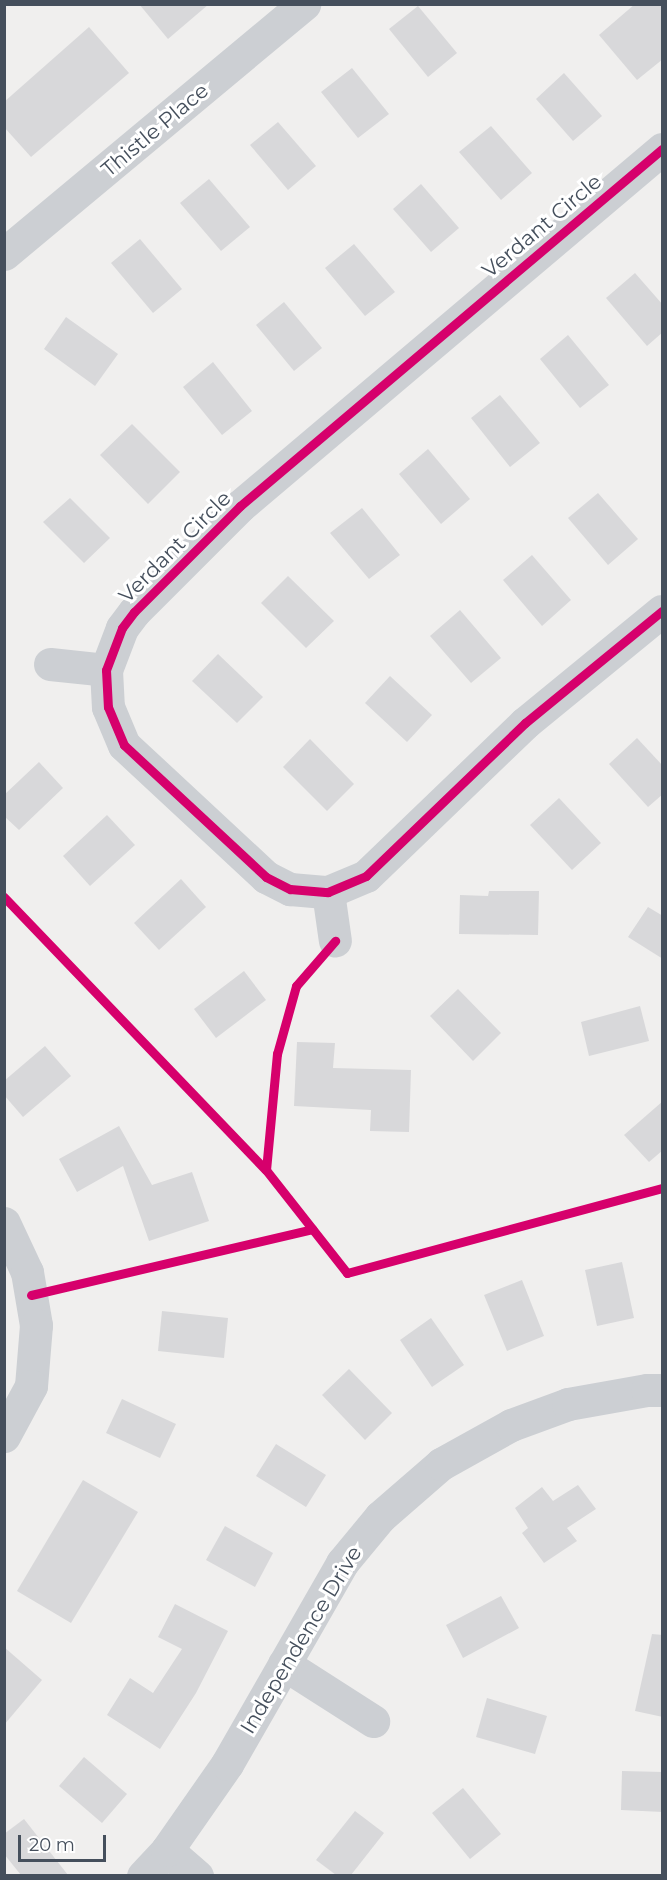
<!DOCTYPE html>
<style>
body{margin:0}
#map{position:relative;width:667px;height:1880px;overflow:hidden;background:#f0efee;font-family:Montserrat,sans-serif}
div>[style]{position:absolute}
.building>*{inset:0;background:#d8d8da}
.minor>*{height:33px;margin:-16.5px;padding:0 16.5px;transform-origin:16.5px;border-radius:16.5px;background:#cccfd3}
.cycleway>*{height:9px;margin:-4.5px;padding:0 4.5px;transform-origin:4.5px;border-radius:4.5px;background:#d6006c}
span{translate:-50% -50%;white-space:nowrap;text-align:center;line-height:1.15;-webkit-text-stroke:6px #fff;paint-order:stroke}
.street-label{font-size:21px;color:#454f5c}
.frame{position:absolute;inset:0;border:6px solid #454f5c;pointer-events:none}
.scale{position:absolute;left:18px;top:1835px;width:88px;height:27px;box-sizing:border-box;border:3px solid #454f5c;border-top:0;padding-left:8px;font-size:18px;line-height:21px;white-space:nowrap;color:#454f5c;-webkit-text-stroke:4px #fff;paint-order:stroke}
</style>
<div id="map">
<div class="building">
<div style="clip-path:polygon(139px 4px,209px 4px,168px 39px)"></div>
<div style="clip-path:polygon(635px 4px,663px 4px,663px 59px,637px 80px,599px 35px)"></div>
<div style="clip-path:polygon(418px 6px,457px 53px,428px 77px,389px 29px)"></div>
<div style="clip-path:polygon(89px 27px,129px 73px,31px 157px,4px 127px,4px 102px)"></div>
<div style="clip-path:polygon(352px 68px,389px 114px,358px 138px,321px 92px)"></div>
<div style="clip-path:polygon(564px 73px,602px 116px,573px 141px,536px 99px)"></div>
<div style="clip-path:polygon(278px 122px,316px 166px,288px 190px,250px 145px)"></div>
<div style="clip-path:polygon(491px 126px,532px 173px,501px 200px,459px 152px)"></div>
<div style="clip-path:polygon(209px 179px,250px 227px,221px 251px,180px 203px)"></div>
<div style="clip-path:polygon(421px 184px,459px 228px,431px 252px,393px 209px)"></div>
<div style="clip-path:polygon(140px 239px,182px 289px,153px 313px,111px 263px)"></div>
<div style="clip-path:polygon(354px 244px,395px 292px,365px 316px,325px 268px)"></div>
<div style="clip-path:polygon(635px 273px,663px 305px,663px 332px,647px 346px,606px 298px)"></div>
<div style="clip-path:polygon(284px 302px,322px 348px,294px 371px,256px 325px)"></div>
<div style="clip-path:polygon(66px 317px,118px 354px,95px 386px,44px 349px)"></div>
<div style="clip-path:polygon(568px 335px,609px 385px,580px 408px,540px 359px)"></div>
<div style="clip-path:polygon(213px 362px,252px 411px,222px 435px,183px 387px)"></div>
<div style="clip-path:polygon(500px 395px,540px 443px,510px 467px,471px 418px)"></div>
<div style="clip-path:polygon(132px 424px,180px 472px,148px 504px,100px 455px)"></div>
<div style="clip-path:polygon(428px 449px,470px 499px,441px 524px,399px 474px)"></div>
<div style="clip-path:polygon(598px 493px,638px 539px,608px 565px,568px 518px)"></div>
<div style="clip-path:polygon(70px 498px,110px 538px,84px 563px,43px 522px)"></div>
<div style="clip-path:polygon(362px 508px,400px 555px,369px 579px,330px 533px)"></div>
<div style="clip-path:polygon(532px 555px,571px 600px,542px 626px,503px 580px)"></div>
<div style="clip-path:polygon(288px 576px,334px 621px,306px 648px,261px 603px)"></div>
<div style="clip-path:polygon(460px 610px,501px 658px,471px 683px,430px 636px)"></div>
<div style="clip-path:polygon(218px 654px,263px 697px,237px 723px,192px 681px)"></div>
<div style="clip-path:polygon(390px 676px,432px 715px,407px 742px,365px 703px)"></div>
<div style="clip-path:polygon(637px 738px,663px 766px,663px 794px,648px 807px,609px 764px)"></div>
<div style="clip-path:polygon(310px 739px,354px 784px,327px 811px,283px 767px)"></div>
<div style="clip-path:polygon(39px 762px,63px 788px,19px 830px,4px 816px,4px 795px)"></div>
<div style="clip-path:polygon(559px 798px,601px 843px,572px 870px,530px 825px)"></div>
<div style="clip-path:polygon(107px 815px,135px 845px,90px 886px,63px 856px)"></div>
<div style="clip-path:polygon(181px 879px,206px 907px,159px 950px,134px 923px)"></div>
<div style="clip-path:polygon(489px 891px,539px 891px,538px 935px,459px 934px,460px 895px,488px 896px)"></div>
<div style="clip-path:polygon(648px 907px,663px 916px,663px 959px,628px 937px)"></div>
<div style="clip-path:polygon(244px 971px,266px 1000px,216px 1038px,194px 1009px)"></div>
<div style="clip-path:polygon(458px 989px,501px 1033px,473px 1061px,430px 1016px)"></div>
<div style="clip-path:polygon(640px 1006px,649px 1041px,589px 1056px,581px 1022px)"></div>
<div style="clip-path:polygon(297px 1042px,335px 1043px,333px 1068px,411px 1070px,409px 1132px,370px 1131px,371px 1110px,294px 1106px)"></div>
<div style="clip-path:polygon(45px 1046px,71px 1076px,23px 1117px,4px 1095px,4px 1081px)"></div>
<div style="clip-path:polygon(663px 1101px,663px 1150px,649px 1162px,624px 1135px)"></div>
<div style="clip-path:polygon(119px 1126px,152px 1185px,192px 1172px,209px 1221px,149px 1241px,123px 1166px,77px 1192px,59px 1159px)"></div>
<div style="clip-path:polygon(622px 1262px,634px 1318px,597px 1326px,585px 1270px)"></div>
<div style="clip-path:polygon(522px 1280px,544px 1336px,507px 1351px,484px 1295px)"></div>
<div style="clip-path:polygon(162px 1311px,228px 1318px,224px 1358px,158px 1351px)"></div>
<div style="clip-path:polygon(431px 1318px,464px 1365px,432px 1387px,400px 1340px)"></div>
<div style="clip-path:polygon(349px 1369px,392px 1413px,365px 1440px,322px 1395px)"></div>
<div style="clip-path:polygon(122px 1399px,176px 1424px,160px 1458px,106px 1433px)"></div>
<div style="clip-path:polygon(276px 1444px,326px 1475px,306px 1507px,256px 1476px)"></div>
<div style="clip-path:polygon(83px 1480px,138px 1512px,71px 1623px,17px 1591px)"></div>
<div style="clip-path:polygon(578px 1485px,596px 1509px,567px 1528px,577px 1541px,544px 1563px,522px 1533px,528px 1528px,515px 1508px,542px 1487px,553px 1501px)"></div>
<div style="clip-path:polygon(225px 1526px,273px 1553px,255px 1587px,206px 1560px)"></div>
<div style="clip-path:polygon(501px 1596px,519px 1628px,463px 1658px,446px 1625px)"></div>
<div style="clip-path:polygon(175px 1604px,228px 1631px,196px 1693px,160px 1749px,107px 1715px,130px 1678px,153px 1693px,182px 1649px,158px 1637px)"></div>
<div style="clip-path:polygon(652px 1634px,663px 1635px,663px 1717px,635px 1711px)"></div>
<div style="clip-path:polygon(4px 1647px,42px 1680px,4px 1725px)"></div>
<div style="clip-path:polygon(487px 1698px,547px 1716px,535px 1754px,476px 1737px)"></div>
<div style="clip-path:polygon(84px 1757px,127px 1794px,102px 1823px,59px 1786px)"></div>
<div style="clip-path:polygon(622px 1771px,663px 1772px,663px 1812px,621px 1810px)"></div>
<div style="clip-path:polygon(463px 1788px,501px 1834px,470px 1859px,432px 1813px)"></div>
<div style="clip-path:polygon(355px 1811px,384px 1833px,351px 1875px,336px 1875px,316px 1860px)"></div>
<div style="clip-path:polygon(24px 1819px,68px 1875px,21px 1875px,4px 1854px,4px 1834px)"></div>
</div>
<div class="minor">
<div style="left:662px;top:149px;width:553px;rotate:139.77deg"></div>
<div style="left:240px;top:506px;width:150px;rotate:135deg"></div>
<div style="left:134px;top:612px;width:20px;rotate:127deg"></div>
<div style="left:122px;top:628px;width:45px;rotate:110.9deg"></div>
<div style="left:106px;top:670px;width:37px;rotate:87deg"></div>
<div style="left:108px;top:707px;width:41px;rotate:67.2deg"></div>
<div style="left:124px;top:745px;width:194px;rotate:42.9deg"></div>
<div style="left:266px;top:877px;width:27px;rotate:27deg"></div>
<div style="left:290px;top:889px;width:38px;rotate:5deg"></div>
<div style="left:328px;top:892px;width:41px;rotate:-22.8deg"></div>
<div style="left:366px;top:876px;width:221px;rotate:-43.9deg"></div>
<div style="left:525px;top:723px;width:177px;rotate:-39.3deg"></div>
<div style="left:4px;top:254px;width:391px;rotate:-39.8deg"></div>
<div style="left:50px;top:664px;width:56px;rotate:6.1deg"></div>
<div style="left:328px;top:892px;width:49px;rotate:81.9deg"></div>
<div style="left:4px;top:1223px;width:54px;rotate:64.9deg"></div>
<div style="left:27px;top:1272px;width:54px;rotate:80.4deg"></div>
<div style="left:36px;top:1325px;width:61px;rotate:94.7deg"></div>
<div style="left:31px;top:1386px;width:57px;rotate:118.4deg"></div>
<div style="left:284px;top:1664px;width:106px;rotate:32.6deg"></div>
<div style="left:167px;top:1850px;width:40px;rotate:41deg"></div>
<div style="left:143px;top:1876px;width:35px;rotate:-47deg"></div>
<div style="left:167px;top:1850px;width:105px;rotate:-55.1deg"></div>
<div style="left:227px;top:1764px;width:232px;rotate:-60.2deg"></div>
<div style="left:342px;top:1563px;width:60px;rotate:-50.4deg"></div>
<div style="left:380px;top:1517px;width:81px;rotate:-41deg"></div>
<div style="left:441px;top:1464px;width:80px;rotate:-29.1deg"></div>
<div style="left:511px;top:1425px;width:61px;rotate:-20.2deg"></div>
<div style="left:568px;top:1404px;width:80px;rotate:-10deg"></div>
<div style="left:647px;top:1390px;width:15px"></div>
</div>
<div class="cycleway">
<div style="left:662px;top:149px;width:553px;rotate:139.77deg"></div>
<div style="left:240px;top:506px;width:150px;rotate:135deg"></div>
<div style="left:134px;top:612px;width:20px;rotate:127deg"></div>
<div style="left:122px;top:628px;width:45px;rotate:110.9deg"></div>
<div style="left:106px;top:670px;width:37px;rotate:87deg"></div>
<div style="left:108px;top:707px;width:41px;rotate:67.2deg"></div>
<div style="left:124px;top:745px;width:194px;rotate:42.9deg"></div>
<div style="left:266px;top:877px;width:27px;rotate:27deg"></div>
<div style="left:290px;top:889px;width:38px;rotate:5deg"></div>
<div style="left:328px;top:892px;width:41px;rotate:-22.8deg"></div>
<div style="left:366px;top:876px;width:221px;rotate:-43.9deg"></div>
<div style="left:525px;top:723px;width:177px;rotate:-39.3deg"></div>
<div style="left:4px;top:897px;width:378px;rotate:46.2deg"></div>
<div style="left:266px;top:1170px;width:131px;rotate:51.8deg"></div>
<div style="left:347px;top:1273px;width:326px;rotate:-15.1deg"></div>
<div style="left:266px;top:1170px;width:117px;rotate:-84.6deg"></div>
<div style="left:277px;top:1054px;width:71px;rotate:-74.4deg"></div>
<div style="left:296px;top:986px;width:60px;rotate:-49.1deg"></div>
<div style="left:31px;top:1295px;width:289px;rotate:-13.2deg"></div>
</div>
<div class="street-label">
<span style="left:155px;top:130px;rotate:-40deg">Thistle Place</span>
<span style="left:542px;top:226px;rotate:-40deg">Verdant Circle</span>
<span style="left:175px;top:547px;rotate:-45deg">Verdant Circle</span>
<span style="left:301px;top:1640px;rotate:-59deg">Independence Drive</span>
</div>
<div class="frame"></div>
<div class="scale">20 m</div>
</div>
